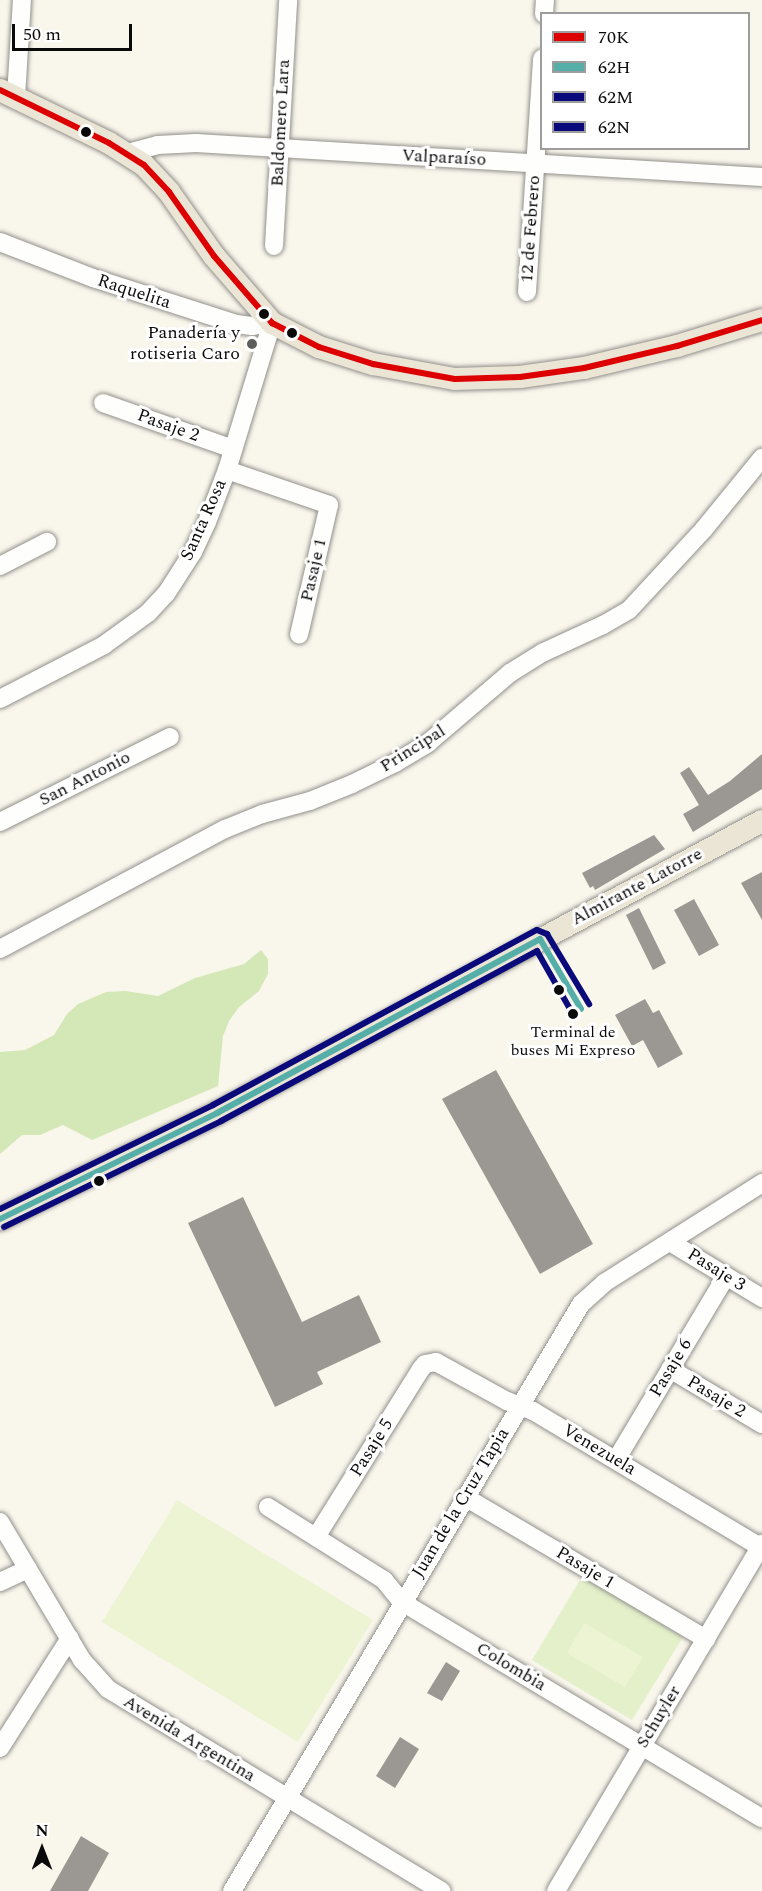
<!DOCTYPE html>
<meta charset="utf-8">
<style>
body{margin:0}
#map{position:relative;width:762px;height:1891px;overflow:hidden;background:#f9f6ec;font-family:Spectral,serif}
div>[style]{position:absolute}
.green>*{inset:0;background:#e3f0ca}
.forest>*{inset:0;background:#d4e8b7}
.pitch>*{inset:0;background:#edf4d4}
.building>*{inset:0;background:#9b9893}
.roads{filter:drop-shadow(0 0 2px #92908c) drop-shadow(0 0 2px #92908c)}
.minor>*{height:18px;margin:-9px;padding:0 9px;transform-origin:9px;border-radius:9px;background:#fefefc}
.major>*{height:22px;margin:-11px;padding:0 11px;transform-origin:11px;border-radius:11px;background:#ebe5d5}
.bus-1>*{height:6px;margin:-3px;padding:0 3px;transform-origin:3px;border-radius:3px;background:#d00}
.bus-2>*{height:6px;margin:-3px;padding:0 3px;transform-origin:3px;border-radius:3px;background:#55afa8}
.bus-3>*{height:6px;margin:-3px;padding:0 3px;transform-origin:3px;border-radius:3px;background:#0a0a7a}
.bus-4>*{height:6px;margin:-3px;padding:0 3px;transform-origin:3px;border-radius:3px;background:#0a0a7a}
.dots>*{width:16px;height:16px;translate:-50% -50%;box-sizing:border-box;border:3px solid #fff;border-radius:50%}
span{translate:-50% -50%;white-space:nowrap;text-align:center;line-height:1.15;-webkit-text-stroke:6px #fff;paint-order:stroke}
.bus-label{font-size:16px;color:#0a0a0a}
.street-label{font-size:18px;color:#0a0a0a}
.poi-label{font-size:18px;color:#0a0a0a}
.right{translate:-100% -50%;text-align:right}
.legend{position:absolute;left:540px;top:12px;width:210px;height:138px;box-sizing:border-box;background:#fff;border:2px solid #9d9d9d;margin:0;padding:8px 10px;list-style:none;font-size:18px;color:#0a0a0a}
.legend li{display:flex;align-items:center;gap:12px;height:30px}
.legend b{width:30px;border:2px solid #9d9d9d}
.north{position:absolute;left:12px;top:1819px;width:60px;height:60px;-webkit-text-stroke:4px #fff;paint-order:stroke;rotate:0deg;font-size:16px;font-weight:700;line-height:24px;text-align:center;color:#0a0a0a}
.north::after{content:'';display:block;margin:auto;width:21px;height:27px;background:#0a0a0a;clip-path:polygon(50% 0,100% 100%,50% 72%,0 100%)}
.scale{position:absolute;left:12px;top:24px;width:120px;height:27px;box-sizing:border-box;border:3px solid #0a0a0a;border-top:0;padding-left:8px;font-size:18px;line-height:21px;white-space:nowrap;color:#0a0a0a;-webkit-text-stroke:4px #fff;paint-order:stroke}
</style>
<div id="map">
<div class="green">
<div style="clip-path:polygon(583px 1575px,683px 1637px,632px 1720px,532px 1660px)"></div>
</div>
<div class="forest">
<div style="clip-path:polygon(261px 950px,268px 959px,268px 974px,259px 991px,239px 1007px,229px 1021px,223px 1036px,218px 1086px,92px 1140px,63px 1125px,40px 1135px,22px 1135px,0 1154px,0 1052px,25px 1050px,54px 1035px,67px 1014px,78px 1004px,106px 992px,126px 991px,158px 996px,195px 978px,244px 964px)"></div>
</div>
<div class="pitch">
<div style="clip-path:polygon(177px 1500px,373px 1620px,298px 1742px,102px 1622px)"></div>
<div style="clip-path:polygon(584px 1623px,643px 1657px,625px 1687px,567px 1653px)"></div>
</div>
<div class="building">
<div style="clip-path:polygon(762px 754px,762px 789px,693px 832px,683px 814px,699px 805px,680px 773px,689px 767px,708px 795px,730px 781px)"></div>
<div style="clip-path:polygon(654px 835px,665px 849px,595px 890px,593px 886px,590px 888px,582px 873px)"></div>
<div style="clip-path:polygon(762px 872px,762px 920px,741px 883px)"></div>
<div style="clip-path:polygon(694px 899px,719px 945px,699px 956px,674px 910px)"></div>
<div style="clip-path:polygon(639px 908px,666px 963px,653px 970px,626px 915px)"></div>
<div style="clip-path:polygon(645px 999px,653px 1013px,659px 1010px,683px 1054px,658px 1068px,643px 1040px,632px 1046px,615px 1015px)"></div>
<div style="clip-path:polygon(496px 1070px,593px 1244px,540px 1274px,442px 1099px)"></div>
<div style="clip-path:polygon(243px 1197px,302px 1322px,359px 1295px,381px 1342px,317px 1372px,323px 1384px,275px 1407px,188px 1223px)"></div>
<div style="clip-path:polygon(446px 1662px,460px 1671px,442px 1701px,427px 1693px)"></div>
<div style="clip-path:polygon(400px 1737px,419px 1749px,395px 1788px,376px 1776px)"></div>
<div style="clip-path:polygon(81px 1836px,109px 1853px,88px 1891px,50px 1891px)"></div>
</div>
<div class="roads">
<div class="minor">
<div style="left:544px;top:14px;width:14px;rotate:-86deg"></div>
<div style="left:16px;top:97px;width:97px;rotate:-86.5deg"></div>
<div style="left:128px;top:153px;width:31px;rotate:-15deg"></div>
<div style="left:158px;top:145px;width:38px;rotate:-3deg"></div>
<div style="left:196px;top:143px;width:567px;rotate:3.44deg"></div>
<div style="left:0;top:242px;width:100px;rotate:21.2deg"></div>
<div style="left:93px;top:278px;width:150px;rotate:17.8deg"></div>
<div style="left:236px;top:324px;width:16px;rotate:7deg"></div>
<div style="left:252px;top:326px;width:20px;rotate:-9deg"></div>
<div style="left:274px;top:246px;width:246px;rotate:-86.7deg"></div>
<div style="left:527px;top:292px;width:234px;rotate:-86.3deg"></div>
<div style="left:103px;top:403px;width:138px;rotate:19.5deg"></div>
<div style="left:227px;top:470px;width:108px;rotate:18.9deg"></div>
<div style="left:329px;top:505px;width:133px;rotate:103deg"></div>
<div style="left:0;top:566px;width:53px;rotate:-27.1deg"></div>
<div style="left:0;top:699px;width:117px;rotate:-27.4deg"></div>
<div style="left:104px;top:645px;width:54px;rotate:-36deg"></div>
<div style="left:148px;top:613px;width:26px;rotate:-47deg"></div>
<div style="left:166px;top:594px;width:50px;rotate:-57.3deg"></div>
<div style="left:193px;top:552px;width:33px;rotate:-65deg"></div>
<div style="left:207px;top:522px;width:56px;rotate:-69deg"></div>
<div style="left:227px;top:470px;width:154px;rotate:-73deg"></div>
<div style="left:0;top:822px;width:190px;rotate:-26.6deg"></div>
<div style="left:0;top:949px;width:255px;rotate:-28.1deg"></div>
<div style="left:225px;top:829px;width:40px;rotate:-22deg"></div>
<div style="left:262px;top:814px;width:50px;rotate:-15.2deg"></div>
<div style="left:310px;top:801px;width:45px;rotate:-22deg"></div>
<div style="left:352px;top:784px;width:48px;rotate:-26deg"></div>
<div style="left:395px;top:763px;width:39px;rotate:-31deg"></div>
<div style="left:428px;top:743px;width:108px;rotate:-40.5deg"></div>
<div style="left:510px;top:673px;width:38px;rotate:-32deg"></div>
<div style="left:542px;top:653px;width:67px;rotate:-24.7deg"></div>
<div style="left:603px;top:625px;width:30px;rotate:-30deg"></div>
<div style="left:629px;top:610px;width:110px;rotate:-47.2deg"></div>
<div style="left:704px;top:529px;width:92px;rotate:-50.8deg"></div>
<div style="left:670px;top:1242px;width:108px;rotate:31.3deg"></div>
<div style="left:670px;top:1369px;width:107px;rotate:30.9deg"></div>
<div style="left:616px;top:1460px;width:214px;rotate:-59.1deg"></div>
<div style="left:465px;top:1497px;width:280px;rotate:30.5deg"></div>
<div style="left:268px;top:1507px;width:137px;rotate:32.2deg"></div>
<div style="left:384px;top:1580px;width:28px;rotate:51deg"></div>
<div style="left:402px;top:1602px;width:420px;rotate:31deg"></div>
<div style="left:0;top:1522px;width:161px;rotate:59.3deg"></div>
<div style="left:82px;top:1660px;width:39px;rotate:48deg"></div>
<div style="left:108px;top:1689px;width:390px;rotate:31.2deg"></div>
<div style="left:316px;top:1537px;width:198px;rotate:-58deg"></div>
<div style="left:421px;top:1369px;width:6px;rotate:-51deg"></div>
<div style="left:425px;top:1364px;width:11px;rotate:-10deg"></div>
<div style="left:436px;top:1362px;width:81px;rotate:28.8deg"></div>
<div style="left:507px;top:1401px;width:28px;rotate:21deg"></div>
<div style="left:533px;top:1411px;width:267px;rotate:30.9deg"></div>
<div style="left:0;top:1582px;width:31px;rotate:-25deg"></div>
<div style="left:0;top:1748px;width:130px;rotate:-57.5deg"></div>
<div style="left:232px;top:1891px;width:683px;rotate:-59.27deg"></div>
<div style="left:581px;top:1304px;width:31px;rotate:-42deg"></div>
<div style="left:604px;top:1283px;width:187px;rotate:-32.3deg"></div>
<div style="left:556px;top:1891px;width:404px;rotate:-59.3deg"></div>
</div>
<div class="major">
<div style="left:0;top:90px;width:121px;rotate:25.9deg"></div>
<div style="left:109px;top:143px;width:41px;rotate:32.2deg"></div>
<div style="left:144px;top:165px;width:37px;rotate:47deg"></div>
<div style="left:169px;top:192px;width:78px;rotate:54.9deg"></div>
<div style="left:214px;top:256px;width:89px;rotate:49.1deg"></div>
<div style="left:272px;top:323px;width:53px;rotate:27.1deg"></div>
<div style="left:319px;top:347px;width:57px;rotate:17.5deg"></div>
<div style="left:373px;top:364px;width:83px;rotate:10.4deg"></div>
<div style="left:455px;top:379px;width:65px;rotate:-1.8deg"></div>
<div style="left:520px;top:377px;width:65px;rotate:-8deg"></div>
<div style="left:584px;top:368px;width:96px;rotate:-13.3deg"></div>
<div style="left:677px;top:346px;width:89px;rotate:-17deg"></div>
<div style="left:0;top:1219px;width:242px;rotate:-26deg"></div>
<div style="left:217px;top:1113px;width:618px;rotate:-28.18deg"></div>
</div>
</div>
<div class="bus-1">
<div style="left:0;top:90px;width:121px;rotate:25.9deg"></div>
<div style="left:109px;top:143px;width:41px;rotate:32.2deg"></div>
<div style="left:144px;top:165px;width:37px;rotate:47deg"></div>
<div style="left:169px;top:192px;width:78px;rotate:54.9deg"></div>
<div style="left:214px;top:256px;width:89px;rotate:49.1deg"></div>
<div style="left:272px;top:323px;width:53px;rotate:27.1deg"></div>
<div style="left:319px;top:347px;width:57px;rotate:17.5deg"></div>
<div style="left:373px;top:364px;width:83px;rotate:10.4deg"></div>
<div style="left:455px;top:379px;width:65px;rotate:-1.8deg"></div>
<div style="left:520px;top:377px;width:65px;rotate:-8deg"></div>
<div style="left:584px;top:368px;width:96px;rotate:-13.3deg"></div>
<div style="left:677px;top:346px;width:89px;rotate:-17deg"></div>
</div>
<div class="bus-2">
<div style="left:0;top:1219px;width:242px;rotate:-26deg"></div>
<div style="left:217px;top:1113px;width:367px;rotate:-28.3deg"></div>
<div style="left:540px;top:939px;width:81px;rotate:59.6deg"></div>
</div>
<div class="bus-3">
<div style="left:4px;top:1227px;width:242px;rotate:-26deg"></div>
<div style="left:221px;top:1121px;width:359px;rotate:-28.3deg"></div>
<div style="left:537px;top:951px;width:73px;rotate:60.3deg"></div>
</div>
<div class="bus-4">
<div style="left:0;top:1209px;width:237px;rotate:-26deg"></div>
<div style="left:213px;top:1105px;width:368px;rotate:-28.4deg"></div>
<div style="left:537px;top:930px;width:11px;rotate:22deg"></div>
<div style="left:547px;top:934px;width:82px;rotate:59deg"></div>
</div>
<div class="dots">
<div style="left:86px;top:132px;background:#0a0a0a"></div>
<div style="left:264px;top:314px;background:#0a0a0a"></div>
<div style="left:292px;top:333px;background:#0a0a0a"></div>
<div style="left:252px;top:344px;background:#5e5d59"></div>
<div style="left:559px;top:990px;background:#0a0a0a"></div>
<div style="left:573px;top:1014px;background:#0a0a0a"></div>
<div style="left:99px;top:1181px;background:#0a0a0a"></div>
</div>
<div class="bus-label">
<span style="left:573px;top:1041px">Terminal de<br>buses Mi Expreso</span>
</div>
<div class="street-label">
<span style="left:281px;top:123px;rotate:-87deg">Baldomero Lara</span>
<span style="left:444px;top:158px;rotate:3deg">Valparaíso</span>
<span style="left:531px;top:229px;rotate:-86deg">12 de Febrero</span>
<span style="left:134px;top:292px;rotate:18deg">Raquelita</span>
<span style="left:168px;top:426px;rotate:20deg">Pasaje 2</span>
<span style="left:204px;top:520px;rotate:-66deg">Santa Rosa</span>
<span style="left:314px;top:570px;rotate:-77deg">Pasaje 1</span>
<span style="left:413px;top:749px;rotate:-32deg">Principal</span>
<span style="left:85px;top:779px;rotate:-27deg">San Antonio</span>
<span style="left:637px;top:887px;rotate:-28deg">Almirante Latorre</span>
<span style="left:716px;top:1270px;rotate:32deg">Pasaje 3</span>
<span style="left:671px;top:1368px;rotate:-59deg">Pasaje 6</span>
<span style="left:716px;top:1397px;rotate:31deg">Pasaje 2</span>
<span style="left:372px;top:1448px;rotate:-58deg">Pasaje 5</span>
<span style="left:599px;top:1450px;rotate:31deg">Venezuela</span>
<span style="left:461px;top:1503px;rotate:-59deg">Juan de la Cruz Tapia</span>
<span style="left:585px;top:1568px;rotate:31deg">Pasaje 1</span>
<span style="left:511px;top:1667px;rotate:31deg">Colombia</span>
<span style="left:659px;top:1717px;rotate:-59deg">Schuyler</span>
<span style="left:189px;top:1739px;rotate:31deg">Avenida Argentina</span>
</div>
<div class="poi-label">
<span class="right" style="left:240px;top:344px">Panadería y<br>rotiseria Caro</span>
</div>
<ul class="legend">
<li><b style="height:8px;background:#d00"></b>70K</li>
<li><b style="height:8px;background:#55afa8"></b>62H</li>
<li><b style="height:8px;background:#0a0a7a"></b>62M</li>
<li><b style="height:8px;background:#0a0a7a"></b>62N</li>
</ul>
<div class="north">N</div>
<div class="scale">50 m</div>
</div>
